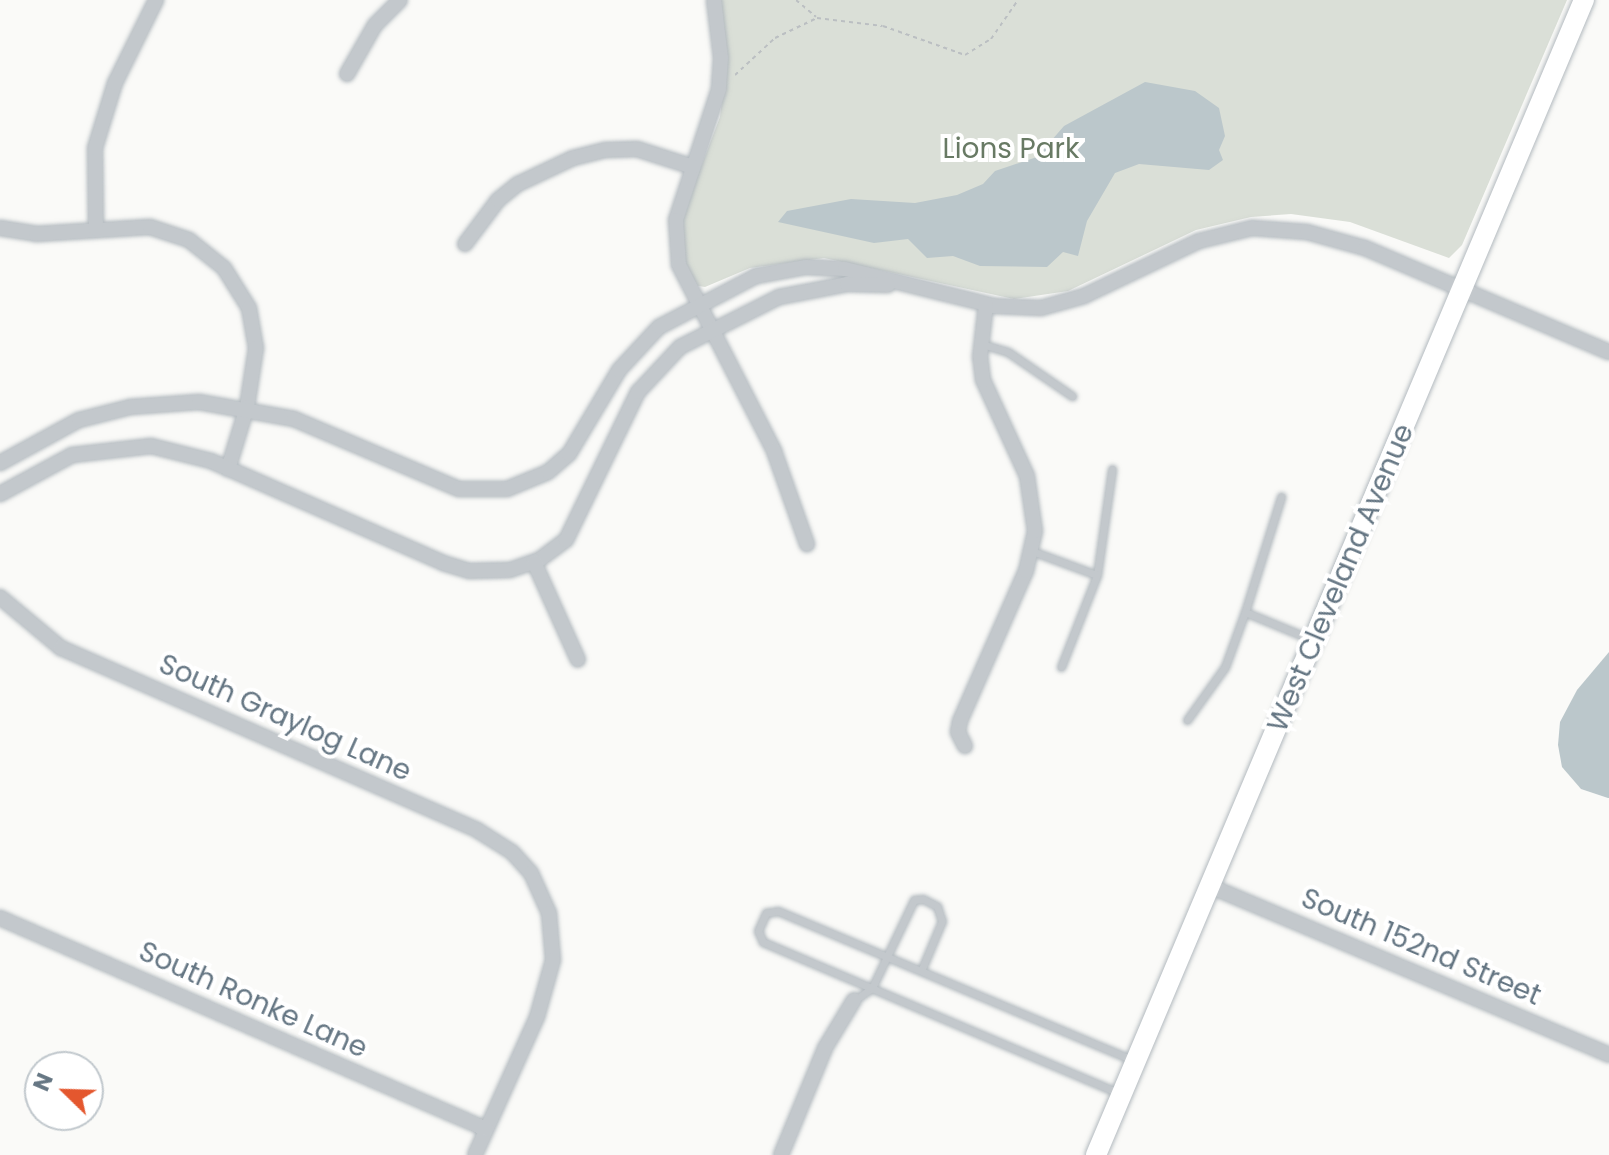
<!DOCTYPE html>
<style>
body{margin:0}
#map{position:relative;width:1609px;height:1155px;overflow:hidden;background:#fafaf8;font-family:Poppins,sans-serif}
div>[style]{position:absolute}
.green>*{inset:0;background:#dadfd7}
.water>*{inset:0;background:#bbc7cb}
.path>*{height:2px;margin-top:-1px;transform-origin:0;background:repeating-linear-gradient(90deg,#bbbfc2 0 4px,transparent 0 8px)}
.roads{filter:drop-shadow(0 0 2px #b3babf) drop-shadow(0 0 2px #b3babf)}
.lane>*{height:7px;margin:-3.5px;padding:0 3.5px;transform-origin:3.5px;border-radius:3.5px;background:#c3c8cc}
.street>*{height:14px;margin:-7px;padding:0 7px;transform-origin:7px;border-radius:7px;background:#c3c8cc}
.secondary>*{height:20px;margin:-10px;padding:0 10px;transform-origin:10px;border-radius:10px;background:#fff}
span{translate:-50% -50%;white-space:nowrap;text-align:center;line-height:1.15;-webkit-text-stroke:8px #fff;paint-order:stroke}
.park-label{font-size:28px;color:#687a64}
.street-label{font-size:28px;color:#657683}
.north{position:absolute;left:24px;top:1051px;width:80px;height:80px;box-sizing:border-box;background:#fff;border:2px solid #c1c8cd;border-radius:50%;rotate:293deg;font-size:22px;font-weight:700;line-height:32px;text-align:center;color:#657683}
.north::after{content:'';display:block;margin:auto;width:28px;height:36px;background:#e4572e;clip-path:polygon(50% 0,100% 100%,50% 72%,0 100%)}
</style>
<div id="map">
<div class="green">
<div style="clip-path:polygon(721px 0,1567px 0,1462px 245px,1449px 258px,1350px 222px,1291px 214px,1251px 217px,1196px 230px,1068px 291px,1014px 299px,824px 258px,750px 268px,705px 287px,693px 285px,682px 252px,681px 219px,720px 117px,727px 60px)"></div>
</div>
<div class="water">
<div style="clip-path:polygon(1145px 82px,1195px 91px,1219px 108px,1225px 136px,1219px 150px,1223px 160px,1209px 170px,1139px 164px,1115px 173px,1087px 221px,1078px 256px,1063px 252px,1047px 267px,980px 266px,953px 256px,927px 258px,908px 239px,874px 243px,778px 222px,787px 211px,851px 199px,915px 203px,957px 195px,983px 184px,995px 171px,1037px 157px,1064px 126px)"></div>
<div style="clip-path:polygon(1609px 652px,1609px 798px,1608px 798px,1581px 789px,1562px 767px,1558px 745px,1560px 722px,1577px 690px)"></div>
</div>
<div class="path">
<div style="left:796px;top:0;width:26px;rotate:40deg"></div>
<div style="left:735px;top:75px;width:54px;rotate:-42.8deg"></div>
<div style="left:775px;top:38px;width:47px;rotate:-25.5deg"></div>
<div style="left:817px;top:18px;width:66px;rotate:6.9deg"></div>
<div style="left:883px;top:26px;width:87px;rotate:19.5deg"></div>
<div style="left:965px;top:55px;width:31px;rotate:-32deg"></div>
<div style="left:991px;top:39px;width:47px;rotate:-55.3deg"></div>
</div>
<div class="roads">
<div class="lane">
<div style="left:982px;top:344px;width:27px;rotate:17deg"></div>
<div style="left:1008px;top:352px;width:78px;rotate:34.5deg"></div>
<div style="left:1032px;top:551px;width:69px;rotate:20.3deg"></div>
<div style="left:1097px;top:575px;width:107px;rotate:-81.9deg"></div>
<div style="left:1245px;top:612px;width:121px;rotate:-72.6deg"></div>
<div style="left:1061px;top:667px;width:99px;rotate:-68.6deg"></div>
<div style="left:1187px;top:720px;width:65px;rotate:-54.4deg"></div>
<div style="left:1225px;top:667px;width:59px;rotate:-70deg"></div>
<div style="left:1245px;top:612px;width:74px;rotate:22.4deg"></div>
<div style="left:855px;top:1000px;width:21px;rotate:-35deg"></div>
<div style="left:872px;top:988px;width:98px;rotate:-64.5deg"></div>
<div style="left:914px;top:900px;width:9px;rotate:-6deg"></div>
<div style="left:923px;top:899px;width:16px;rotate:27deg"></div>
<div style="left:937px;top:906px;width:16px;rotate:72deg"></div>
<div style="left:942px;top:921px;width:54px;rotate:112.8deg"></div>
<div style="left:1121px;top:1094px;width:389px;rotate:-157deg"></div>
<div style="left:763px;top:942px;width:12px;rotate:-114deg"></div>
<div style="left:758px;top:931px;width:20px;rotate:-66deg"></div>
<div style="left:766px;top:913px;width:12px;rotate:-9deg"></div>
<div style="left:778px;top:911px;width:386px;rotate:22.8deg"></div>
</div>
<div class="street">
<div style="left:714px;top:0;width:58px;rotate:83.1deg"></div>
<div style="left:721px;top:58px;width:31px;rotate:94deg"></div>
<div style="left:719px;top:89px;width:138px;rotate:108.2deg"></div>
<div style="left:676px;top:220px;width:45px;rotate:86.2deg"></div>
<div style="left:679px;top:265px;width:209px;rotate:62.9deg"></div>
<div style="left:774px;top:451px;width:99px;rotate:70.5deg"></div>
<div style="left:347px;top:74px;width:56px;rotate:-60.3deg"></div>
<div style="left:375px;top:25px;width:35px;rotate:-45deg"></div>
<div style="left:0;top:228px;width:36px;rotate:9deg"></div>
<div style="left:36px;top:234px;width:114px;rotate:-3.5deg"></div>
<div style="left:150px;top:227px;width:41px;rotate:18.4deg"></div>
<div style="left:189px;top:240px;width:45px;rotate:38.7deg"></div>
<div style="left:224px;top:268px;width:47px;rotate:58deg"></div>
<div style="left:249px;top:308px;width:41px;rotate:80.1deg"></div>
<div style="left:256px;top:348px;width:60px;rotate:98.7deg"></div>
<div style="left:247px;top:407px;width:65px;rotate:107deg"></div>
<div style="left:96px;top:229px;width:81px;rotate:-90.7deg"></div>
<div style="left:95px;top:148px;width:68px;rotate:-72.9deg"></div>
<div style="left:115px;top:83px;width:93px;rotate:-63.7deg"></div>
<div style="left:465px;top:244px;width:55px;rotate:-53.1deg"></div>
<div style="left:498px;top:200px;width:26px;rotate:-39deg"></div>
<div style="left:518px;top:184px;width:61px;rotate:-25.3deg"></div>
<div style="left:573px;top:158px;width:34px;rotate:-14deg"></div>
<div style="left:606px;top:150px;width:31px;rotate:-2deg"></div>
<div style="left:637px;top:149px;width:59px;rotate:17.8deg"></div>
<div style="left:0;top:463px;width:90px;rotate:-28.6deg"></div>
<div style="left:79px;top:420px;width:53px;rotate:-14.3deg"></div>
<div style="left:130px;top:407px;width:69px;rotate:-4.1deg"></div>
<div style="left:199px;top:402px;width:97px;rotate:10.1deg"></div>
<div style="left:294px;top:419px;width:179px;rotate:23deg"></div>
<div style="left:459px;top:489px;width:48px"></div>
<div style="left:507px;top:489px;width:44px;rotate:-22.5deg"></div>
<div style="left:548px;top:472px;width:28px;rotate:-41deg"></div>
<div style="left:569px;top:454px;width:98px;rotate:-59.2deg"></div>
<div style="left:619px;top:370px;width:59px;rotate:-47.1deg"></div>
<div style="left:659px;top:327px;width:110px;rotate:-27.7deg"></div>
<div style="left:756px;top:276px;width:51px;rotate:-10.2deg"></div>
<div style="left:806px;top:267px;width:39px;rotate:3deg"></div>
<div style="left:845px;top:269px;width:154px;rotate:13.9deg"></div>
<div style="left:994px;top:306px;width:47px;rotate:2.4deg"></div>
<div style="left:1041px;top:308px;width:45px;rotate:-15.6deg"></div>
<div style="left:1084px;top:296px;width:127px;rotate:-25.6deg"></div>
<div style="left:1199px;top:241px;width:55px;rotate:-13.8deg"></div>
<div style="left:1252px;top:228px;width:55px;rotate:4.2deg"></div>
<div style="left:1307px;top:232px;width:60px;rotate:15.4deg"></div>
<div style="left:1365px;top:248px;width:265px;rotate:23.1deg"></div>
<div style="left:0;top:494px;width:82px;rotate:-28.4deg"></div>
<div style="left:72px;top:455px;width:80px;rotate:-6.5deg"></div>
<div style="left:151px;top:446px;width:62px;rotate:14deg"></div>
<div style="left:211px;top:461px;width:253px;rotate:23.7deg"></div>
<div style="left:443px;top:563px;width:27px;rotate:17deg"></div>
<div style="left:469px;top:571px;width:41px;rotate:-1.4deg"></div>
<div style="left:510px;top:570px;width:31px;rotate:-19deg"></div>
<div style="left:539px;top:560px;width:34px;rotate:-37deg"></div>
<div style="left:566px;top:540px;width:165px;rotate:-64.1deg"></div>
<div style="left:638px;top:392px;width:62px;rotate:-47deg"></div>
<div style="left:680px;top:347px;width:111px;rotate:-26.8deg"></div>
<div style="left:779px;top:297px;width:69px;rotate:-10.8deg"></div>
<div style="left:847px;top:284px;width:41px;rotate:1.4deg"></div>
<div style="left:534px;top:562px;width:107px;rotate:65.8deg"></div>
<div style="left:0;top:597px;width:80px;rotate:39.9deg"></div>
<div style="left:61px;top:648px;width:454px;rotate:23.6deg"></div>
<div style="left:477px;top:830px;width:41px;rotate:32.2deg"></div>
<div style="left:512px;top:852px;width:28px;rotate:48deg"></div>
<div style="left:531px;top:873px;width:44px;rotate:65.8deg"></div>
<div style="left:549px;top:913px;width:47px;rotate:85.1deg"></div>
<div style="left:553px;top:960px;width:59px;rotate:105.7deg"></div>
<div style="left:537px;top:1017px;width:151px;rotate:114.2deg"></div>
<div style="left:965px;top:746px;width:16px;rotate:-117deg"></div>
<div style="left:958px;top:732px;width:11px;rotate:-80deg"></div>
<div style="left:960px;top:721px;width:164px;rotate:-66.3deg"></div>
<div style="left:1026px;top:571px;width:41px;rotate:-77.3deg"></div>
<div style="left:1035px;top:531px;width:56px;rotate:-98.3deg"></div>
<div style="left:1027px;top:476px;width:106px;rotate:-114.6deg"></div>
<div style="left:983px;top:380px;width:23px;rotate:-97deg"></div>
<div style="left:980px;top:357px;width:53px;rotate:-83.5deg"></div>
<div style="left:1212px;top:887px;width:431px;rotate:22.9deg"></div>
<div style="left:0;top:918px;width:530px;rotate:23.47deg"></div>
<div style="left:781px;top:1155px;width:116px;rotate:-67.6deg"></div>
<div style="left:825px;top:1048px;width:56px;rotate:-58.9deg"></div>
</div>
<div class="secondary">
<div style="left:1096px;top:1155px;width:1254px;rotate:-67.1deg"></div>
</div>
</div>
<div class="park-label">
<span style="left:1011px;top:149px">Lions Park</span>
</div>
<div class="street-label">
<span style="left:1341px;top:578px;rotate:-67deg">West Cleveland Avenue</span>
<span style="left:285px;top:718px;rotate:24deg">South Graylog Lane</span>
<span style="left:1421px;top:947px;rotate:23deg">South 152nd Street</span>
<span style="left:253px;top:1000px;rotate:24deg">South Ronke Lane</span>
</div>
<div class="north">N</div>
</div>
